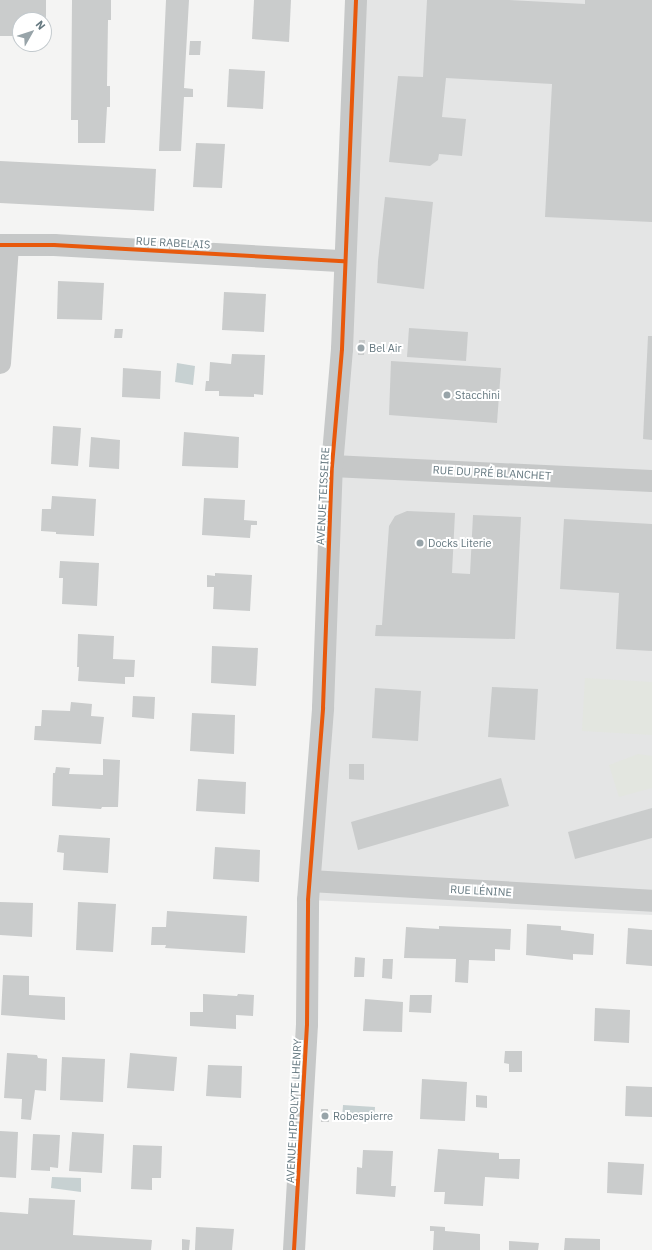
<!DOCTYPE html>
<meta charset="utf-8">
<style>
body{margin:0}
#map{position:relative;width:652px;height:1250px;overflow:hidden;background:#f4f4f3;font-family:"IBM Plex Sans",sans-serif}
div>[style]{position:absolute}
.built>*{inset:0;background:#e4e5e5}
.green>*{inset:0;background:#e3e6e0}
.water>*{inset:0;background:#c7d1d2}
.building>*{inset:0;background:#cacccc}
.minor>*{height:22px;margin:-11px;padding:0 11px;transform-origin:11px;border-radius:11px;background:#c6c8c8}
.cycleway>*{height:4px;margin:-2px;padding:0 2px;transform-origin:2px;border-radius:2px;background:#e8590c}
.dots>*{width:11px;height:11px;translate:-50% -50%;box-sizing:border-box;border:2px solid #fff;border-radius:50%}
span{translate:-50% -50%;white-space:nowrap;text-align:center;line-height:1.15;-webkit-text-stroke:4px #fff;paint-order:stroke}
.street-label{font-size:11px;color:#667981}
.poi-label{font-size:11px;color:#667981}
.left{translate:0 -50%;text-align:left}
.north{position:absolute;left:12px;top:12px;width:40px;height:40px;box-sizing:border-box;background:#fff;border:1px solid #c2c9cd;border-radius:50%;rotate:51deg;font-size:11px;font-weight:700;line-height:16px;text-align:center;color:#667981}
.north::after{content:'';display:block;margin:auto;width:14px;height:18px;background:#98a4a9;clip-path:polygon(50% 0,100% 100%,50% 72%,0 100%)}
</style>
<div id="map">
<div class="built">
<div style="clip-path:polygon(356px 0,652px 0,652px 915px,308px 900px)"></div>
</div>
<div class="green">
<div style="clip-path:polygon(585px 678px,652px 682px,652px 735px,582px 731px)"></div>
<div style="clip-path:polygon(638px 754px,652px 756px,652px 788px,619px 797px,609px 765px)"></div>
</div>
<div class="water">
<div style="clip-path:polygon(177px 363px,195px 366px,193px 385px,175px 382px)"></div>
<div style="clip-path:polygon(343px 1105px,375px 1107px,374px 1121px,342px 1119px)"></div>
<div style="clip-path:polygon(52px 1177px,81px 1178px,81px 1192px,51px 1188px)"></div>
</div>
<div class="building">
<div style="clip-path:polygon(0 0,46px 0,46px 36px,44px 36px,44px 20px,20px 20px,20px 36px,0 36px)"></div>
<div style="clip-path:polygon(72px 0,111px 0,111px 20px,108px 20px,107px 86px,110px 86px,110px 107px,107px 107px,105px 143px,78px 143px,78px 120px,71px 120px)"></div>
<div style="clip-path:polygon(166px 0,189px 0,184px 88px,193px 89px,193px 97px,184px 97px,181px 151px,159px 151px)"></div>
<div style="clip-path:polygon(254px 0,291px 0,289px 42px,252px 39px)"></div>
<div style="clip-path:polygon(427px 0,509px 0,585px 4px,585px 0,652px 0,652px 222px,545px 217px,552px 84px,446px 78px,442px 117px,466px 119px,462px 156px,439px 154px,438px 160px,430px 166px,389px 162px,398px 76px,423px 77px)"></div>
<div style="clip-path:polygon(190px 41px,201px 41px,200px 55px,189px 55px)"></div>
<div style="clip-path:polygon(229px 69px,265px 71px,263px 109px,227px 107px)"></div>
<div style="clip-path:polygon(196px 143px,225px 144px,222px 188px,193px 187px)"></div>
<div style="clip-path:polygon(0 161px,156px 169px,154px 211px,0 203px)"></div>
<div style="clip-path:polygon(385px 197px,433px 202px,424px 289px,377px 283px,378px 261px)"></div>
<div style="clip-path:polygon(58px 281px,104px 283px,102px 320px,57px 319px)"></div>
<div style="clip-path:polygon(224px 292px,266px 294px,264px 332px,222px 330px)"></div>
<div style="clip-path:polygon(409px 328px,468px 332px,466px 361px,407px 357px)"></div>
<div style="clip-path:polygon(115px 329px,123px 329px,122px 338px,114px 338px)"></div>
<div style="clip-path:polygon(648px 336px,652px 336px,652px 440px,643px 439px)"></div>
<div style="clip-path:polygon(359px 340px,365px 340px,364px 355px,358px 355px)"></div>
<div style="clip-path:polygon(232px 354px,265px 355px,263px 395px,254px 394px,254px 397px,219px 396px,219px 391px,205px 391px,206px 381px,209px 381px,210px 362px,231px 364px)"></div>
<div style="clip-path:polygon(391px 361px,501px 368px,497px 423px,389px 415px)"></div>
<div style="clip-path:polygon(123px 368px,161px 371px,160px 399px,122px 397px)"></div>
<div style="clip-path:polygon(53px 426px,81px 428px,78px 466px,51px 464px)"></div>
<div style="clip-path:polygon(184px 432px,239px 437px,238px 468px,182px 466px)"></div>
<div style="clip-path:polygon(91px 437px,120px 440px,119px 469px,89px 467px)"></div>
<div style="clip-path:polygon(52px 496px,96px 499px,94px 536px,56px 534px,56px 532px,41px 531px,42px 509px,51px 509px)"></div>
<div style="clip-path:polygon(204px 498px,245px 500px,244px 520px,257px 521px,257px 525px,251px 525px,250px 538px,202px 535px)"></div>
<div style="clip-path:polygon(407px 511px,455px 513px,452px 573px,470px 574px,473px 515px,521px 517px,515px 639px,375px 636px,376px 625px,382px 625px,389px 526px,395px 516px)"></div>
<div style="clip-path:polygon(564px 519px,652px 524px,652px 651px,616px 649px,619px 593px,560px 589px)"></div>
<div style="clip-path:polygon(60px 561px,99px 563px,97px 606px,62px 604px,63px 578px,59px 578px)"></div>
<div style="clip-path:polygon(215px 573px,252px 575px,250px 611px,213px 609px,214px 587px,207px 587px,207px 575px,215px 576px)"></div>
<div style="clip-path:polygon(78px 634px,114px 636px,113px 659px,135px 660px,134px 677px,125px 677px,125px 684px,78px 681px,79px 667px,77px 667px)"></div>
<div style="clip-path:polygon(212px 646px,258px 648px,256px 686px,211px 683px)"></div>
<div style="clip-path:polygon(492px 687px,538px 689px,535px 740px,488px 737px)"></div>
<div style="clip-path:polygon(375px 688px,421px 691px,418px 741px,372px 738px)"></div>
<div style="clip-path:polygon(133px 696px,155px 697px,154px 719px,132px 717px)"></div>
<div style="clip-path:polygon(71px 702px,92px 704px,91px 716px,104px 717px,101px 744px,34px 740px,35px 726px,41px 726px,42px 710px,70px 711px)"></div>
<div style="clip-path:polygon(192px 713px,235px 715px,234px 754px,190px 751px)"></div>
<div style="clip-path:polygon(103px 759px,120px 760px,118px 807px,102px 807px,101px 809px,52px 806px,53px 773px,55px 773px,56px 767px,70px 768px,69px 774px,103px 775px)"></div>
<div style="clip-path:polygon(349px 764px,364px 764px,364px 780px,349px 779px)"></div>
<div style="clip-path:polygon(501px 778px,509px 806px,358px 850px,351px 822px)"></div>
<div style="clip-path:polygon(198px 779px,246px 782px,245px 814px,196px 811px)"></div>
<div style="clip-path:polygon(652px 808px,652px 838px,575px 859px,568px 832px)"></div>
<div style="clip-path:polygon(59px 835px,110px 838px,108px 873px,63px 870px,64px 853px,57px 852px)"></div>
<div style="clip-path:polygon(215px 847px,260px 850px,259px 882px,213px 879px)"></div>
<div style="clip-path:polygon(0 902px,33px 903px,32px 937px,0 935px)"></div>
<div style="clip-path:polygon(78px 902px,116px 904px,113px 952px,76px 950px)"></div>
<div style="clip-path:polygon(167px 911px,247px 916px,245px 953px,165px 948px,166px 945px,151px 945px,152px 927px,166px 927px)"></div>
<div style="clip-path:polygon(527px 924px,561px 926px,561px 930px,594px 934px,593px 955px,573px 954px,573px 960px,526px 955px)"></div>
<div style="clip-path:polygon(439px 926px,511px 929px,510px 950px,495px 949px,495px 961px,469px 960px,468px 983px,455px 982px,456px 959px,404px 958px,406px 927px,439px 929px)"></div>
<div style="clip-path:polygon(628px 928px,652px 930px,652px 966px,626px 964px)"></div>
<div style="clip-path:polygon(355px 957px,365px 958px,364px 977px,354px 977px)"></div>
<div style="clip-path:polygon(383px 959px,393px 959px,392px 979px,382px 978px)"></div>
<div style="clip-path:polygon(3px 975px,29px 976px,29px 995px,65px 997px,65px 1020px,1px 1015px)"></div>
<div style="clip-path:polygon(203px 994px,237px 996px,238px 994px,254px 995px,253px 1016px,236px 1015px,236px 1029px,190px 1026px,190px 1012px,203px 1012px)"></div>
<div style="clip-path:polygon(410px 995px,432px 995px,431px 1013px,409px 1012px)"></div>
<div style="clip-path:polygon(365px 999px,403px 1002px,402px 1032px,363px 1031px)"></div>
<div style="clip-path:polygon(595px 1008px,630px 1010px,629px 1043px,594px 1041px)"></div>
<div style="clip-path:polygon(505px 1051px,522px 1051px,522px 1072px,509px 1072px,509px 1064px,504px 1063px)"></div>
<div style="clip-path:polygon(7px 1053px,37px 1055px,38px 1058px,47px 1059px,46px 1091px,35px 1090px,31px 1120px,21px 1119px,22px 1099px,4px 1098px)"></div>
<div style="clip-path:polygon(130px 1053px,177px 1057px,174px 1091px,127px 1088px)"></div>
<div style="clip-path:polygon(62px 1057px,105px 1059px,103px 1102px,60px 1100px)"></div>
<div style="clip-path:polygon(208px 1065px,242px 1066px,241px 1098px,206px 1096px)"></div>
<div style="clip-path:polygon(422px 1079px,467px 1082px,465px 1121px,420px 1119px)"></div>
<div style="clip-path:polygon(626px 1086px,652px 1087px,652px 1117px,625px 1116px)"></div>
<div style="clip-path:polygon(476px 1095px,487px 1096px,487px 1108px,476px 1107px)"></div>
<div style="clip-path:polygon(321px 1109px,328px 1109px,329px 1122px,321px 1122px)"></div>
<div style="clip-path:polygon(0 1131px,18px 1132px,16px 1178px,0 1177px)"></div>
<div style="clip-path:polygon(72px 1132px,104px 1134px,102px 1173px,69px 1171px)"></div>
<div style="clip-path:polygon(33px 1134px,60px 1135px,58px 1168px,50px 1167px,50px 1171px,31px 1170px)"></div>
<div style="clip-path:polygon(133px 1145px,162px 1146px,161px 1178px,152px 1178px,152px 1190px,131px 1189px)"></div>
<div style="clip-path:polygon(438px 1149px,499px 1153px,499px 1159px,520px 1159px,519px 1179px,485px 1177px,483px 1206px,444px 1204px,445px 1192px,434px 1192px)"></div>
<div style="clip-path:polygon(363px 1150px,393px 1151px,391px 1186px,396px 1186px,395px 1197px,356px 1194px,357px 1167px,362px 1168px)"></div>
<div style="clip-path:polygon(608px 1162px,644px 1164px,642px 1195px,607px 1193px)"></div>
<div style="clip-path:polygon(29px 1198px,75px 1200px,73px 1235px,152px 1240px,151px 1250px,0 1250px,0 1212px,28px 1214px)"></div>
<div style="clip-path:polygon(430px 1226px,445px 1227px,445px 1231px,480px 1234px,480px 1250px,433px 1250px,434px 1231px,430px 1231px)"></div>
<div style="clip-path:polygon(196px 1227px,234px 1229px,232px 1250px,195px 1250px)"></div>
<div style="clip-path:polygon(565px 1238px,600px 1239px,600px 1250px,564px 1250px)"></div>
<div style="clip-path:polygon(182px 1239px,190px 1240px,189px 1250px,182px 1250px)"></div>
<div style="clip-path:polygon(509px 1241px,539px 1243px,538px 1250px,509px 1250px)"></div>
</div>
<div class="minor">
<div style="left:0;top:245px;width:54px"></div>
<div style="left:54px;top:245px;width:290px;rotate:3.2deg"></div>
<div style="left:0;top:363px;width:117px;rotate:-86.1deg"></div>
<div style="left:332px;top:466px;width:320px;rotate:2.7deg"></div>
<div style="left:310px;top:881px;width:343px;rotate:3.3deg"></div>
<div style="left:294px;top:1250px;width:226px;rotate:-86.7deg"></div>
<div style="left:307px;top:1024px;width:124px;rotate:-89.5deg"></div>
<div style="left:308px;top:900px;width:193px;rotate:-85.5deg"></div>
<div style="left:323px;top:708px;width:242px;rotate:-87.9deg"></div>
<div style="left:332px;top:466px;width:117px;rotate:-85.1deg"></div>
<div style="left:342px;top:349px;width:349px;rotate:-87.7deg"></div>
</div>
<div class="cycleway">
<div style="left:0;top:245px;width:54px"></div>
<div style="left:54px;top:245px;width:290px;rotate:3.2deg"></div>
<div style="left:294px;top:1250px;width:226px;rotate:-86.7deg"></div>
<div style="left:307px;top:1024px;width:124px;rotate:-89.5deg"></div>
<div style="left:308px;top:900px;width:193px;rotate:-85.5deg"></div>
<div style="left:323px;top:708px;width:242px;rotate:-87.9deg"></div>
<div style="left:332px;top:466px;width:117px;rotate:-85.1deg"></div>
<div style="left:342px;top:349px;width:349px;rotate:-87.7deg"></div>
</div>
<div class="dots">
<div style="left:361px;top:348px;background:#98a4a9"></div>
<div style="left:447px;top:395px;background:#98a4a9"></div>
<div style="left:420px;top:543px;background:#98a4a9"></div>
<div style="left:325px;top:1116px;background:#98a4a9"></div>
</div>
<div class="street-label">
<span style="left:173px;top:243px;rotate:3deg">RUE RABELAIS</span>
<span style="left:492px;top:473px;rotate:3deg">RUE DU PRÉ BLANCHET</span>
<span style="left:323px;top:496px;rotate:-87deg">AVENUE TEISSEIRE</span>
<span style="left:481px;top:891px;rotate:3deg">RUE LÉNINE</span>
<span style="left:294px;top:1111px;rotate:-87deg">AVENUE HIPPOLYTE LHENRY</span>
</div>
<div class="poi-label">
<span class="left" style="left:369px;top:348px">Bel Air</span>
<span class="left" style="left:455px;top:395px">Stacchini</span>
<span class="left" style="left:428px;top:543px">Docks Literie</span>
<span class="left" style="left:333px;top:1116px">Robespierre</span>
</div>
<div class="north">N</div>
</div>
